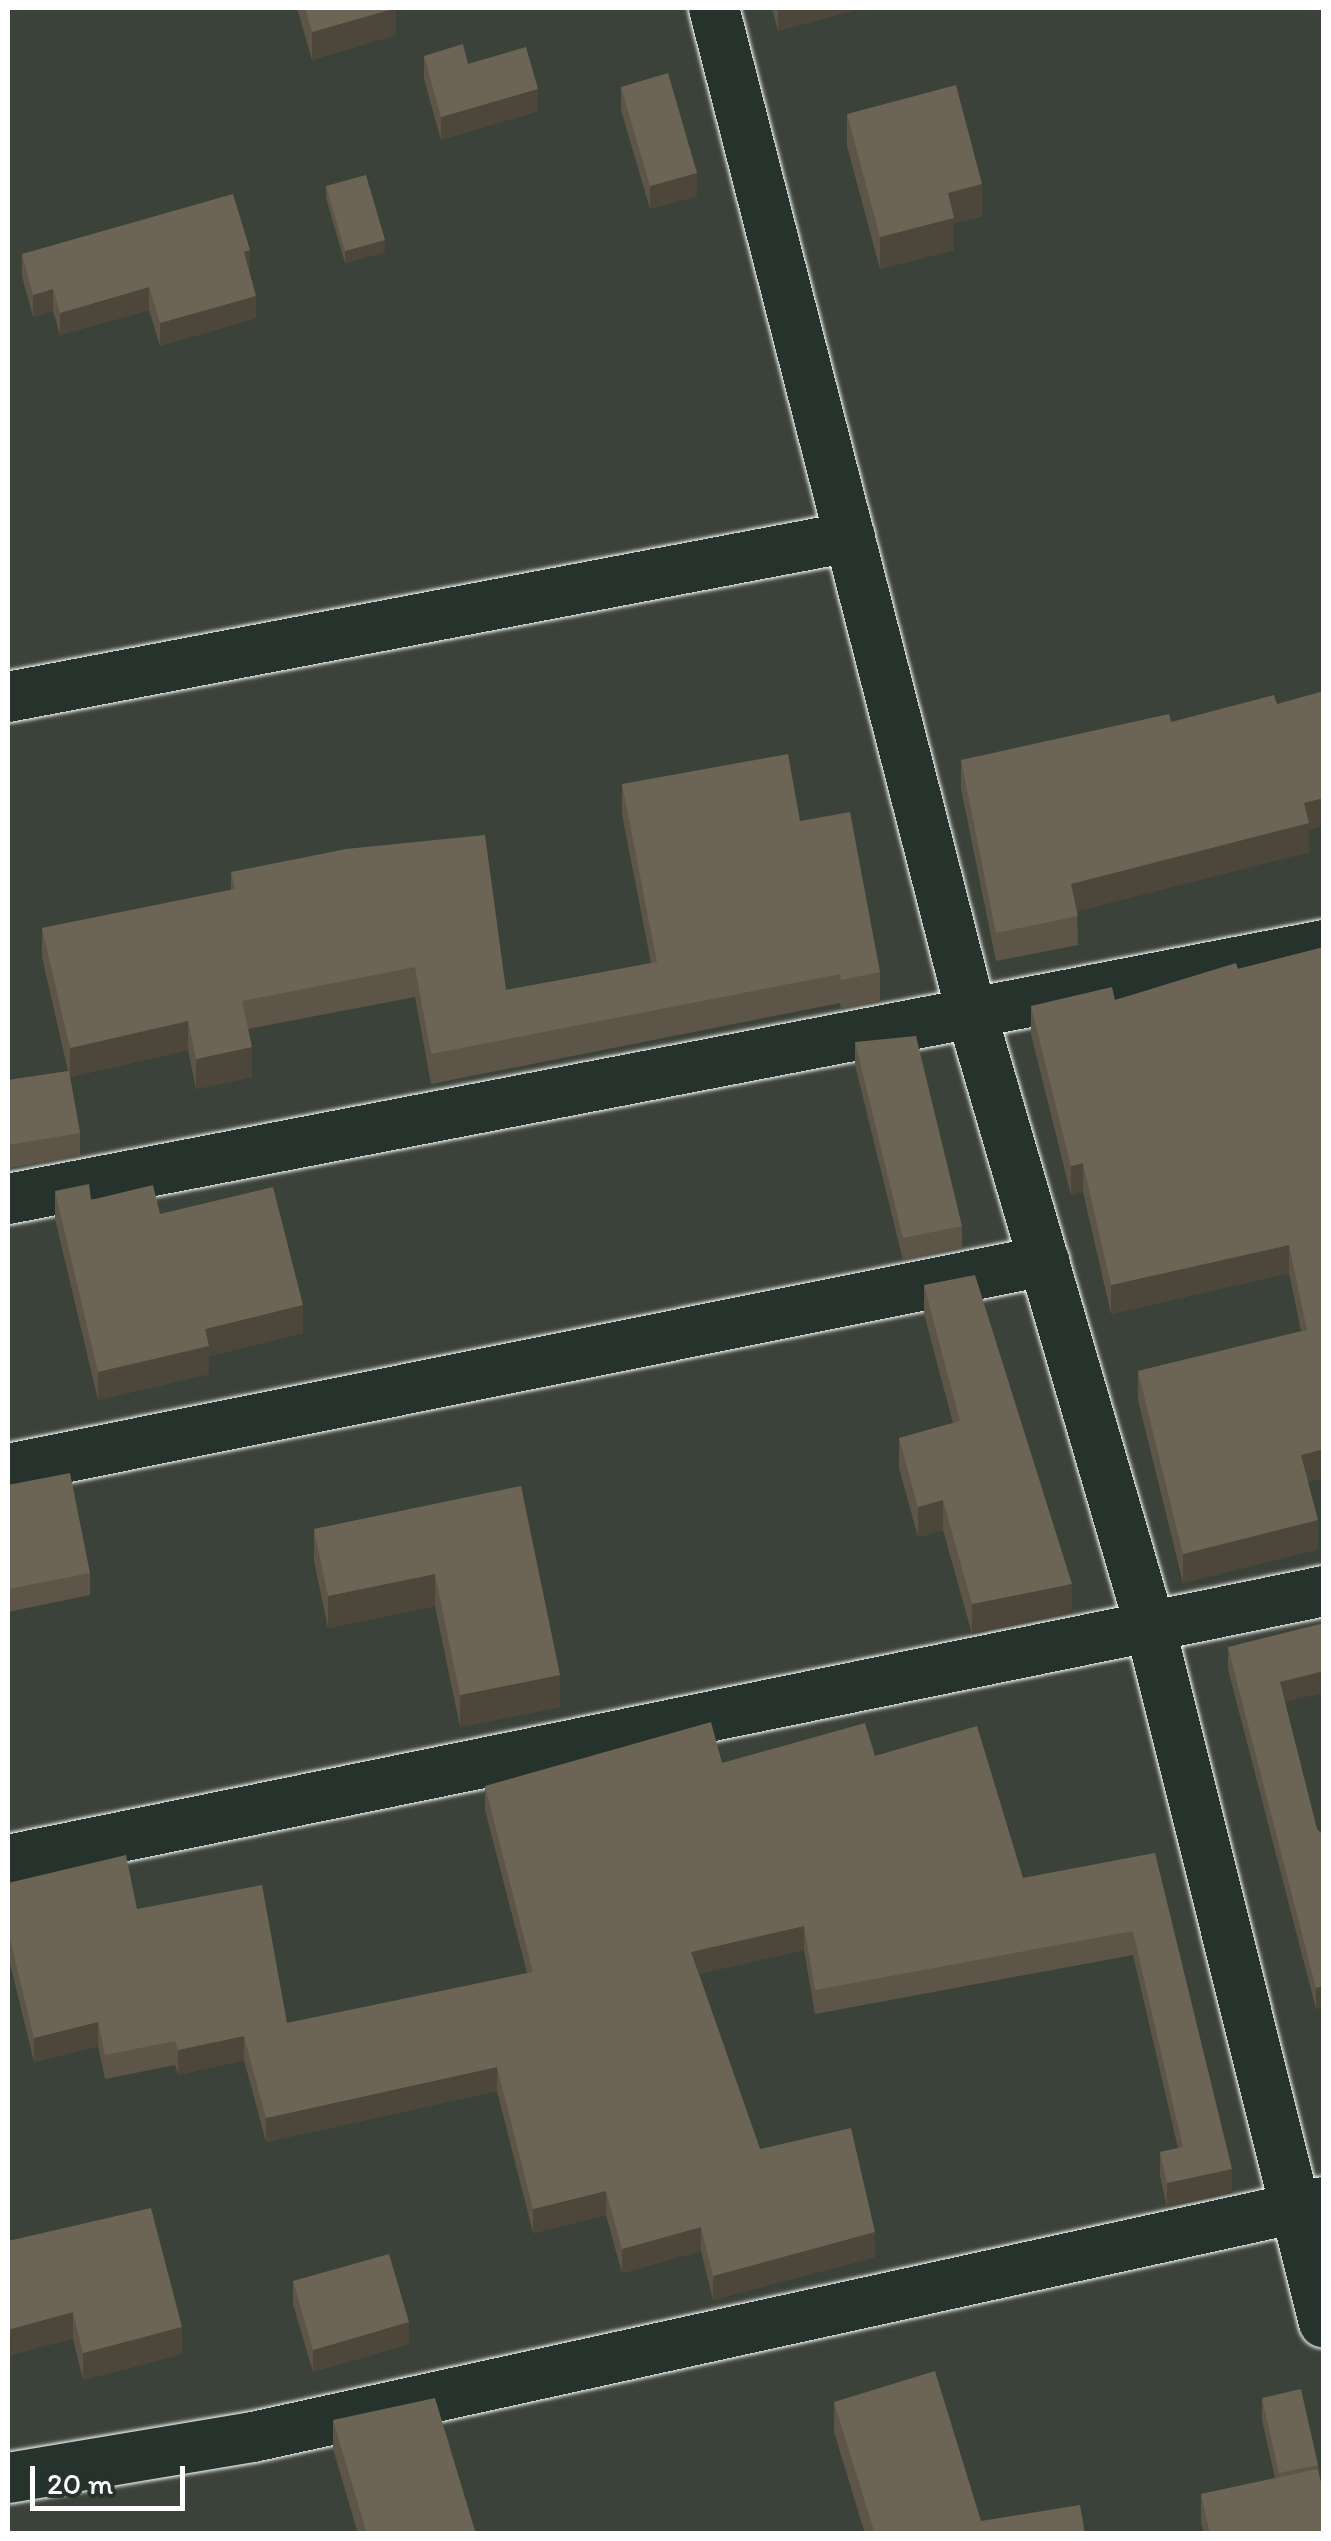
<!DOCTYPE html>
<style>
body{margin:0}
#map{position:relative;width:1331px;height:2541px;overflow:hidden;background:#3b4239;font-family:Itim,sans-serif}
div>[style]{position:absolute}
.roads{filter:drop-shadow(0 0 2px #fff) drop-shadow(0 0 2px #fff)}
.minor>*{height:50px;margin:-25px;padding:0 25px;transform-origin:25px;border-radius:25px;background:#26332d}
.wall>*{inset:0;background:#5d5648}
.shaded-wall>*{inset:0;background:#4c463b}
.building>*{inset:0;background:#6c6454}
span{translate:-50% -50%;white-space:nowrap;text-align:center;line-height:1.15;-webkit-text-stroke:10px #26332d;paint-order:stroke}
.frame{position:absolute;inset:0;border:10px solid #fff;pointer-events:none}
.scale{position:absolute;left:30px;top:2466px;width:155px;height:45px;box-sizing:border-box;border:5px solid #fff;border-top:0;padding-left:12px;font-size:30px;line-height:35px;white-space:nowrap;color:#fff;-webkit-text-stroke:8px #26332d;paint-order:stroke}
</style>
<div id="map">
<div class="roads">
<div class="minor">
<div style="left:714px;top:8px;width:1040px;rotate:75.63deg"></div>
<div style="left:972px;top:1015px;width:636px;rotate:73.76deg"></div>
<div style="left:1150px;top:1626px;width:718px;rotate:75.98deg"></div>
<div style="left:8px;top:697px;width:857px;rotate:-10.76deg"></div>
<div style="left:8px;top:1199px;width:1340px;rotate:-10.92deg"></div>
<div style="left:8px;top:1469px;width:1057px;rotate:-11.35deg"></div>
<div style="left:8px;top:1860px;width:1343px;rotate:-11.55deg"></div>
<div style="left:8px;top:2478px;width:248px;rotate:-9.5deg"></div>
<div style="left:253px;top:2437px;width:1096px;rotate:-12.38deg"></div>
</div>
</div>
<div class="wall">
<div style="clip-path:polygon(297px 8px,395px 8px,396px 35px,312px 60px)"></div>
<div style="clip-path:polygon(772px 8px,862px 8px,778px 31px)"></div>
<div style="clip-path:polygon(424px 56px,468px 64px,538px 111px,441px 140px,424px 79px)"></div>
<div style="clip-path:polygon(621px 87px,697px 196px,650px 209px,621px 110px)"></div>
<div style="clip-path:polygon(847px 114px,982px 216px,954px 223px,954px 250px,880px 269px,847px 146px)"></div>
<div style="clip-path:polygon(326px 186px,385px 252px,345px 263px,326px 198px)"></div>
<div style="clip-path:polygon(22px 254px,249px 273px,256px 318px,160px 346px,149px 310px,60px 335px,53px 311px,33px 317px,22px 276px)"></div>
<div style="clip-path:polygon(1171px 722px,1309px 830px,1309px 852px,1077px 911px,1078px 945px,996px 961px,961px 789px,961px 760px)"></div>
<div style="clip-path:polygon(622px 784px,800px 821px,880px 972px,880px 1001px,841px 1009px,840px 1003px,431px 1084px,415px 997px,248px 1029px,252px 1077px,196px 1089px,188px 1050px,70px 1077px,80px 1133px,80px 1156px,8px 1168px,8px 1080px,68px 1071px,42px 957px,42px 928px,231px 890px,231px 872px,506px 990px,651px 963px,622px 814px)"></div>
<div style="clip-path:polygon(1324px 947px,1324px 1478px,1308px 1482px,1318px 1549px,1183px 1583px,1138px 1400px,1138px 1371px,1301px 1331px,1289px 1273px,1111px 1314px,1083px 1192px,1071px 1195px,1031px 1034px,1031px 1006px,1115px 1000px)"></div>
<div style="clip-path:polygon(855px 1042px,962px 1226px,962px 1248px,903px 1260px,855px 1065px)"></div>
<div style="clip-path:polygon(55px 1191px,160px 1214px,303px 1333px,209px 1356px,209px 1374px,98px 1400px,55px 1219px)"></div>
<div style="clip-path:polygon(924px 1285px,1072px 1613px,972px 1634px,943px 1530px,918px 1537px,899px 1468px,899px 1438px,953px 1423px,924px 1314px)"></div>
<div style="clip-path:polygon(8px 1485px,90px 1573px,90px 1595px,8px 1612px)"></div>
<div style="clip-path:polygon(521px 1486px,560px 1707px,460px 1727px,435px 1606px,328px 1628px,314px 1561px,314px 1529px)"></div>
<div style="clip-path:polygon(1228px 1647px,1285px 1702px,1324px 2007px,1316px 2009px,1228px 1669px)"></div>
<div style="clip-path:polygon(875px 1756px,1023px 1878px,1155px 1853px,1232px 2193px,1167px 2207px,1160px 2176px,1160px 2152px,1178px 2148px,1133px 1955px,815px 2014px,804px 1950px,699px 1974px,760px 2149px,875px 2257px,713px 2300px,701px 2251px,622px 2273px,606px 2215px,533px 2233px,497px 2091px,266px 2142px,244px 2060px,178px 2075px,175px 2065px,105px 2079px,98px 2046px,34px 2062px,8px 1955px,8px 1883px,137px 1909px,287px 2023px,527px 1973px,485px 1810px,485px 1786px,722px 1763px)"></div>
<div style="clip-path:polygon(8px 2241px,182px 2354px,83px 2380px,73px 2339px)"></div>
<div style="clip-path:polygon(293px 2281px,409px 2344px,313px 2372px,293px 2304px)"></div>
<div style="clip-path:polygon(1262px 2398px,1318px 2465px,1324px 2534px,1204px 2534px,1201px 2523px,1201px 2494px,1275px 2478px,1262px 2420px)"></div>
<div style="clip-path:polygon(834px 2402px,981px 2521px,1085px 2534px,865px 2534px,834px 2432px)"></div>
<div style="clip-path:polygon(333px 2420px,476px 2534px,358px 2534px,333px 2449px)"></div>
</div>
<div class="shaded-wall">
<div style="clip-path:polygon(396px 8px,396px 35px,312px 60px,312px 32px)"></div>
<div style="clip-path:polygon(778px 8px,862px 8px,778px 31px)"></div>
<div style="clip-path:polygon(538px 89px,538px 111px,441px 140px,441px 117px)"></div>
<div style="clip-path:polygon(697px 173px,697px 196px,650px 209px,650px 186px)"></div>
<div style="clip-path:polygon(982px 184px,982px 216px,954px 223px,954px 250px,880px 269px,880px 237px,948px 193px)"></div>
<div style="clip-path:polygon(385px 240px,385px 252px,345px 263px,345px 251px)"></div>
<div style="clip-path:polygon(250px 250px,250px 272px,244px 252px)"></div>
<div style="clip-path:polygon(149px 287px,149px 310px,60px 335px,60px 313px)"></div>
<div style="clip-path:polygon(53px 289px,53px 311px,33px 317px,33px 295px)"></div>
<div style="clip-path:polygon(256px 296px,256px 318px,160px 346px,160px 323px)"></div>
<div style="clip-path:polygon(1324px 798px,1324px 826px,1309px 830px,1309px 852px,1071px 913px,1071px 884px,1304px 803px)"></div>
<div style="clip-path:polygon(188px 1021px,188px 1050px,70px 1077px,70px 1048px)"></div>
<div style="clip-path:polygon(252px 1047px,252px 1077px,196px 1089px,196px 1059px)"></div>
<div style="clip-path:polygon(1083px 1163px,1083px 1192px,1071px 1195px,1071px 1166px)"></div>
<div style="clip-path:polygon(1289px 1245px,1289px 1273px,1111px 1314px,1111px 1285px)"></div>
<div style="clip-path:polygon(303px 1305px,303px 1333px,209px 1356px,209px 1374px,98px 1400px,98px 1372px,205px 1329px)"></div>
<div style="clip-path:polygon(1324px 1449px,1324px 1478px,1301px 1484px,1301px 1455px)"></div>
<div style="clip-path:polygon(943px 1500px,943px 1530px,918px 1537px,918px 1507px)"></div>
<div style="clip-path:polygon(1318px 1520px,1318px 1549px,1183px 1583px,1183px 1554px)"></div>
<div style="clip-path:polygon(435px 1574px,435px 1606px,328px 1628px,328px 1596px)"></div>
<div style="clip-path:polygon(1072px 1584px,1072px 1613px,972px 1634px,972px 1604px)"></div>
<div style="clip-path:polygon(1324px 1671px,1324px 1693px,1280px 1703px,1280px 1682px)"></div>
<div style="clip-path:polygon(560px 1675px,560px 1707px,460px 1727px,460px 1695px)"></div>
<div style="clip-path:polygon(804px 1926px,804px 1950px,691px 1976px,691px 1952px)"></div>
<div style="clip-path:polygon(1324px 1985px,1324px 2007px,1316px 2009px,1316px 1988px)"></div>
<div style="clip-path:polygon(98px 2022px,98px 2046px,34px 2062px,34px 2038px)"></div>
<div style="clip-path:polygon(244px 2036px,244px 2060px,178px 2075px,178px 2050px)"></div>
<div style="clip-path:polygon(497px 2067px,497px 2091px,266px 2142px,266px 2118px)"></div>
<div style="clip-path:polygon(1232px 2169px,1232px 2193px,1167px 2207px,1167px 2183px)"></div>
<div style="clip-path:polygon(606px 2191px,606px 2215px,533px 2233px,533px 2209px)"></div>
<div style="clip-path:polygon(701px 2227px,701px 2251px,622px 2273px,622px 2249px)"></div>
<div style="clip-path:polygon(875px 2232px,875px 2257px,713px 2300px,713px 2276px)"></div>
<div style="clip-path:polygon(73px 2312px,73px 2339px,8px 2356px,8px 2330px)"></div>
<div style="clip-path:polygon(409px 2322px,409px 2344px,313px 2372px,313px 2350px)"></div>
<div style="clip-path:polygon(182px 2327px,182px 2354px,83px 2380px,83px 2353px)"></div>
</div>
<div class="building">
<div style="clip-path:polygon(305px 8px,396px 8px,312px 32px)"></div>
<div style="clip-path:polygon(463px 44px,468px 64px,526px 47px,538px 89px,441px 117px,424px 56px)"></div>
<div style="clip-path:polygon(668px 73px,697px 173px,650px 186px,621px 87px)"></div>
<div style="clip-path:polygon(956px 85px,982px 184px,948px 193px,954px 218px,880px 237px,847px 114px)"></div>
<div style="clip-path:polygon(366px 175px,385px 240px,345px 251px,326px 186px)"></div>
<div style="clip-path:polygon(233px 194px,250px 250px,244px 252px,256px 296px,160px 323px,149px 287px,60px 313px,53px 289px,33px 295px,22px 254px)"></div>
<div style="clip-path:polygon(1324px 691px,1324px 798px,1304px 803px,1309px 823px,1071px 884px,1078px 916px,996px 933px,961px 760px,1169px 714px,1171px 722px,1274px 695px,1277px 704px)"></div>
<div style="clip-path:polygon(788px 754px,800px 821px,850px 812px,880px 972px,841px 980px,840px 974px,431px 1054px,415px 967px,242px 1001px,252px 1047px,196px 1059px,188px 1021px,70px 1048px,42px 928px,235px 889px,231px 872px,346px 849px,485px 835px,506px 990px,657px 962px,622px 784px)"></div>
<div style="clip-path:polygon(1324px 947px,1324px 1449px,1301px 1455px,1318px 1520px,1183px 1554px,1138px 1371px,1307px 1330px,1289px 1245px,1111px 1285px,1083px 1163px,1071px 1166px,1031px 1006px,1112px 987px,1115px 1000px,1236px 963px,1238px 969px)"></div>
<div style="clip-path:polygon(916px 1036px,962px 1226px,903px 1238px,855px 1042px)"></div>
<div style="clip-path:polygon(69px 1071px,80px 1133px,8px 1145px,8px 1080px)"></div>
<div style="clip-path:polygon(89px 1184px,91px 1200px,153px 1185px,160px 1214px,273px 1187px,303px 1305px,205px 1329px,209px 1346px,98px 1372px,55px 1191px)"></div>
<div style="clip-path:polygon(975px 1275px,1072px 1584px,972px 1604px,943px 1500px,918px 1507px,899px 1438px,960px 1421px,924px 1285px)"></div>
<div style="clip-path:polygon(70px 1473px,90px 1573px,8px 1589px,8px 1485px)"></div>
<div style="clip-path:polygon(521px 1486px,560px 1675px,460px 1695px,435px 1574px,328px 1596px,314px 1529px)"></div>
<div style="clip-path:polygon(1324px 1623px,1324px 1671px,1280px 1682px,1317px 1829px,1324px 1836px,1324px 1985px,1316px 1988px,1228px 1647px)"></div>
<div style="clip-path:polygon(711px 1722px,722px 1763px,865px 1723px,875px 1756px,977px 1726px,1023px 1878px,1155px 1853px,1232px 2169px,1167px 2183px,1160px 2152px,1183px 2147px,1133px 1931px,815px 1990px,804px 1926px,691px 1952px,760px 2149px,851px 2128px,875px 2232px,713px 2276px,701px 2227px,622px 2249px,606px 2191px,533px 2209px,497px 2067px,266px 2118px,244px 2036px,178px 2050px,175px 2041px,105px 2055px,98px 2022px,34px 2038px,8px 1930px,8px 1883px,126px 1855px,137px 1909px,262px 1885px,287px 2023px,533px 1972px,485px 1786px)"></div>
<div style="clip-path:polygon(151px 2208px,182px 2327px,83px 2353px,73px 2312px,8px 2330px,8px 2241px)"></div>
<div style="clip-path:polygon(389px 2254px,409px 2322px,313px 2350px,293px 2281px)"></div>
<div style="clip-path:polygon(935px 2371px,981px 2521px,1080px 2505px,1085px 2534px,875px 2534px,834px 2402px)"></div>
<div style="clip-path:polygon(1301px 2389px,1318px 2465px,1279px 2473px,1262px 2398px)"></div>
<div style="clip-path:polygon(435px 2398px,476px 2534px,367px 2534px,333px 2420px)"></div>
<div style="clip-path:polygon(1318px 2469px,1324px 2496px,1324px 2534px,1210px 2534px,1201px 2494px)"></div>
</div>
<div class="frame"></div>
<div class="scale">20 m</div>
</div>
